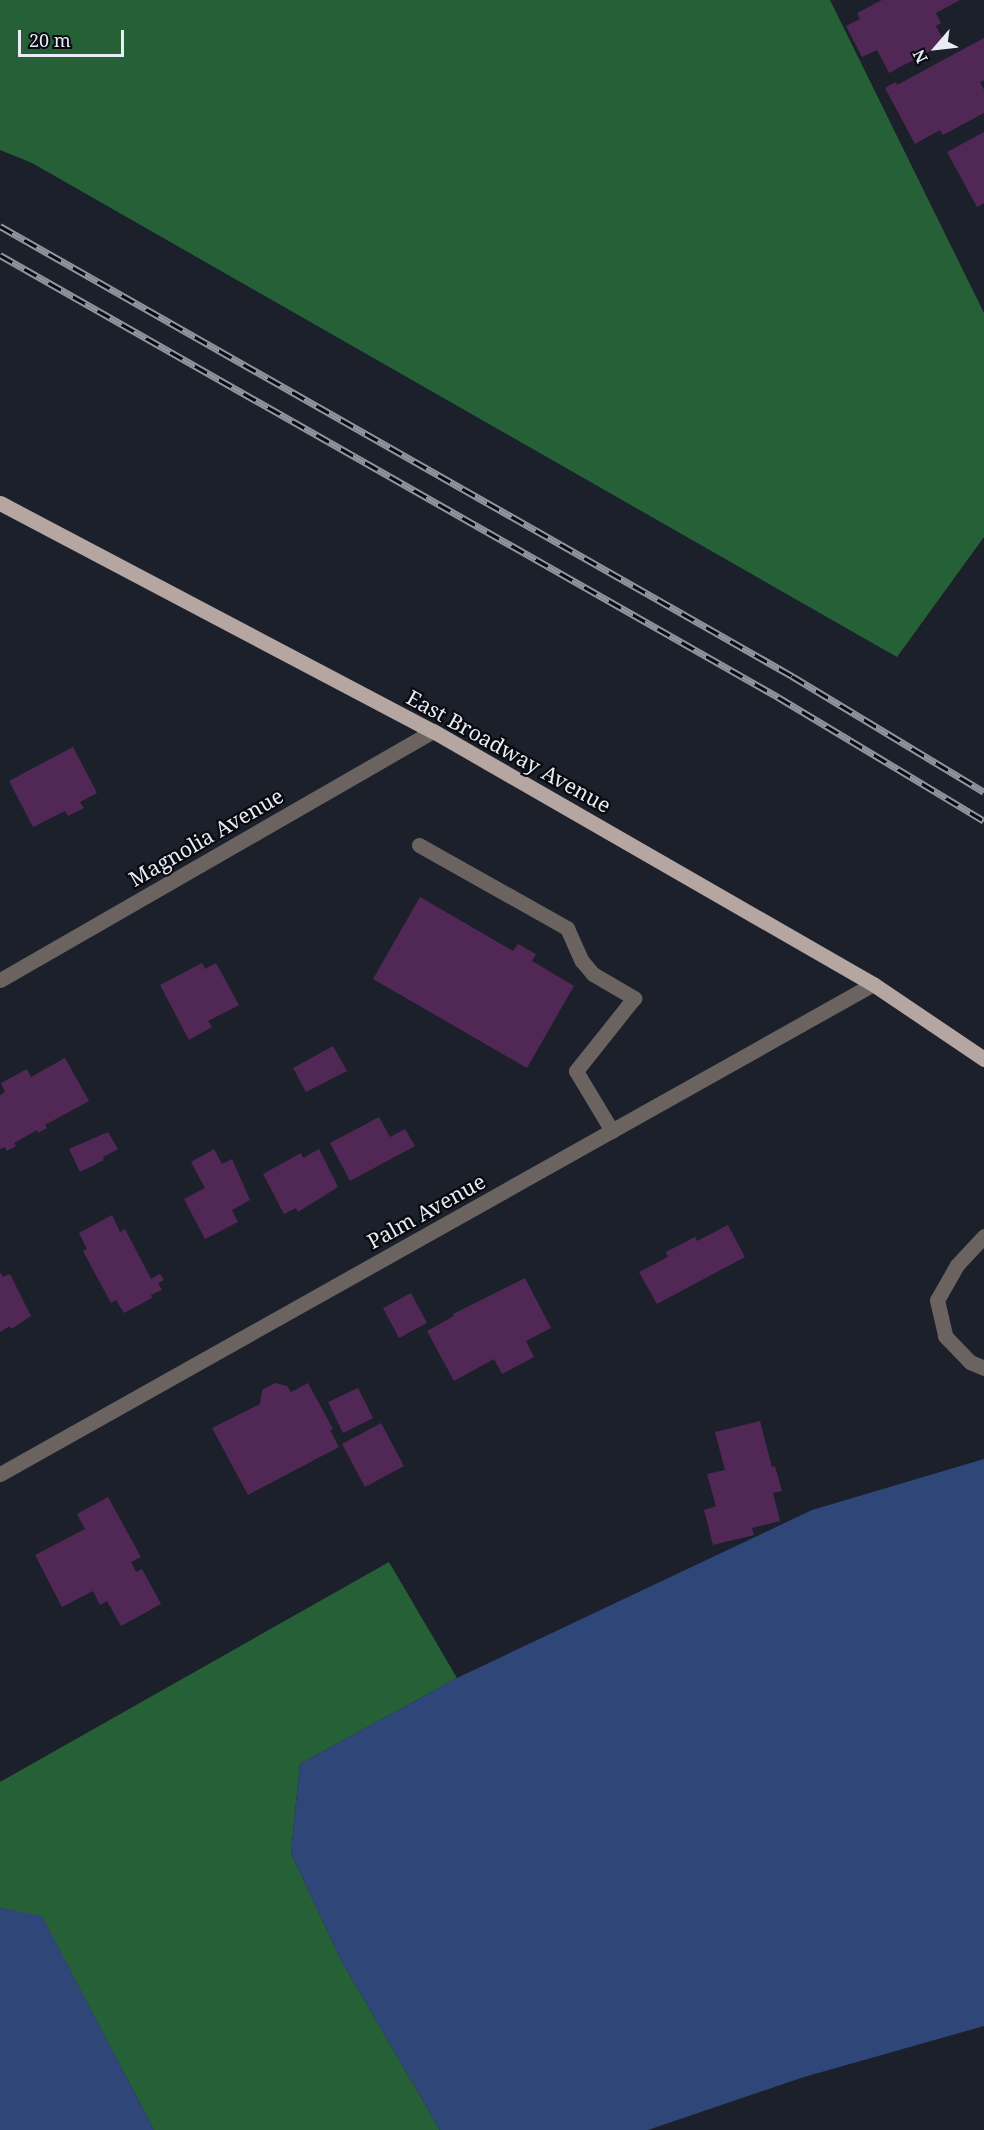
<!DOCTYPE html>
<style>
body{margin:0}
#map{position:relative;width:984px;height:2130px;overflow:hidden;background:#1c202b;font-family:"Noto Serif",serif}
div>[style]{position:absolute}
.forest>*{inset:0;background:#256037}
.water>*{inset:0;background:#2f4679}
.building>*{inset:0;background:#512855}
.minor>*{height:15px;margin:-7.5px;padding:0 7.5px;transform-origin:7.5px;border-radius:7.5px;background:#6a6360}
.major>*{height:15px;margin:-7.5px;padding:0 7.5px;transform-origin:7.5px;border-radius:7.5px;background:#b5a6a1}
.rail>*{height:7px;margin-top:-3.5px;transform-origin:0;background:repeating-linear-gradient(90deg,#080a0f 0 14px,#92959e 0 28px);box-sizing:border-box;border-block:2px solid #92959e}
span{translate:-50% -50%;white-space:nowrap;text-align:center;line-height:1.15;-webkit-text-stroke:4.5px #080a0f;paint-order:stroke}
.street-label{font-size:21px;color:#e9ecf4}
.north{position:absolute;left:906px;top:18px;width:60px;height:60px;-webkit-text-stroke:4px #080a0f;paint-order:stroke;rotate:242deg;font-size:16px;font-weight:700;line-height:24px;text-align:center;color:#e9ecf4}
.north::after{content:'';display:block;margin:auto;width:21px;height:27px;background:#e9ecf4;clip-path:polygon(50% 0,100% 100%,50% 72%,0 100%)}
.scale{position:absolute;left:18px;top:30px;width:106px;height:27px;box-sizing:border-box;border:3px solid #e9ecf4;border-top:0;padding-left:8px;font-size:18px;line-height:21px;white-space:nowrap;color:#e9ecf4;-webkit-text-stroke:4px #080a0f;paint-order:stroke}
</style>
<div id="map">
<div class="forest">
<div style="clip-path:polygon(0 0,830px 0,984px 313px,984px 537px,897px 657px,32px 163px,0 150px)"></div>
<div style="clip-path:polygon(389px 1562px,457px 1678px,300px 1764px,291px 1853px,341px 1960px,440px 2130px,154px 2130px,42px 1917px,0 1908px,0 1782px)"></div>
</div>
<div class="water">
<div style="clip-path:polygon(984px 1459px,984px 2026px,804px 2077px,648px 2130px,440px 2130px,341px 1960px,291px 1853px,300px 1764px,457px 1678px,812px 1510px)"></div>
<div style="clip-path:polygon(0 1908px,42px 1916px,154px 2130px,0 2130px)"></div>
</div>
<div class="building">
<div style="clip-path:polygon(882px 0,960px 0,936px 13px,941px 23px,936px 26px,945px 43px,889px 73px,877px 50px,862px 57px,846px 26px,860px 19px,857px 13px)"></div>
<div style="clip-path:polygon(984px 38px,984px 80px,980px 82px,984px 90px,984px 113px,943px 135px,940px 130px,915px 144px,885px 88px,896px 82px,897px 85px)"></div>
<div style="clip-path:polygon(984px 132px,984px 203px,977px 207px,947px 152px)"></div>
<div style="clip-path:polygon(73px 747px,97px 793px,80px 802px,84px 808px,68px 816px,65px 811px,33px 827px,9px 781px)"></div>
<div style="clip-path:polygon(420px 897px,513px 951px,518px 944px,536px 954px,532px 961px,574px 986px,527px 1068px,373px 979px)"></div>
<div style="clip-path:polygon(202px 963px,205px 969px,216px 963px,239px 1005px,208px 1021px,212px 1027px,189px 1040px,160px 985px)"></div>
<div style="clip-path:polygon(333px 1046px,347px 1071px,306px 1092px,293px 1068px)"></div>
<div style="clip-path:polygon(65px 1058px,89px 1101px,45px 1125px,47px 1128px,38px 1133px,37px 1130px,14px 1143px,16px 1146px,7px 1151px,5px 1147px,0 1149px,0 1095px,5px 1092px,1px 1083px,27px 1069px,31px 1077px)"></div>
<div style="clip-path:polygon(379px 1117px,390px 1137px,405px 1129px,415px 1146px,350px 1181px,330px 1143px)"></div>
<div style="clip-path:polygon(108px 1132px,118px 1149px,103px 1157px,104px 1160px,80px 1172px,69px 1149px)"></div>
<div style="clip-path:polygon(214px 1149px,222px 1164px,232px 1159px,250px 1200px,232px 1210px,238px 1222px,205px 1239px,184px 1199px,205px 1188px,191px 1162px)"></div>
<div style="clip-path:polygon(319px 1149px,338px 1187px,298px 1212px,296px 1208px,284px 1214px,263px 1174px,301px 1153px,303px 1158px)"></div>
<div style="clip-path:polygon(112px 1215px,120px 1232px,125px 1229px,151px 1279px,160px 1274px,164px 1280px,158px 1283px,162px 1290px,151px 1295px,152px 1298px,124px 1313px,116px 1300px,111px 1303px,83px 1251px,87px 1249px,79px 1233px)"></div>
<div style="clip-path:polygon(728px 1225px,745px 1257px,657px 1304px,639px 1272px,668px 1257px,666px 1252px,695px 1237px,697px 1241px)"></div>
<div style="clip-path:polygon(0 1272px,3px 1277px,10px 1274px,31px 1316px,11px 1329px,10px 1326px,0 1332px)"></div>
<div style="clip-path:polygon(525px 1278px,551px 1328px,526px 1341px,534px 1357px,502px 1374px,494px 1359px,454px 1381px,427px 1331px,454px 1316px,453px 1314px)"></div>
<div style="clip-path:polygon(411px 1293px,427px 1323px,399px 1338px,383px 1308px)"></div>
<div style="clip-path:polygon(275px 1383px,287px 1386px,291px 1392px,308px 1383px,333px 1429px,330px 1430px,339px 1447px,248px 1495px,212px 1428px,260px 1404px,262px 1390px)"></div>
<div style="clip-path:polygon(358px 1388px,373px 1418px,343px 1433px,328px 1402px)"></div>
<div style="clip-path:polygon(760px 1421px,772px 1467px,775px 1466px,782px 1491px,773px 1493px,780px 1521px,752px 1528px,754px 1535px,713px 1545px,704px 1510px,716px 1506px,707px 1474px,725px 1470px,715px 1432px)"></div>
<div style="clip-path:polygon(381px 1423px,404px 1466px,365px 1487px,342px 1444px)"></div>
<div style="clip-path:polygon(108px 1497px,141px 1557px,131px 1562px,136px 1572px,142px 1569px,161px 1604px,121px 1626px,107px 1601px,100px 1605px,93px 1591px,62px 1607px,35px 1555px,85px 1529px,77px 1514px)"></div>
</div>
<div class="minor">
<div style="left:419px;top:845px;width:170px;rotate:29.3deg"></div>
<div style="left:567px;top:928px;width:36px;rotate:66deg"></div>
<div style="left:582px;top:961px;width:17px;rotate:50deg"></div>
<div style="left:593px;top:974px;width:48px;rotate:30.3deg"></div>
<div style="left:634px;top:998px;width:93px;rotate:128.5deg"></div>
<div style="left:576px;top:1071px;width:70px;rotate:59deg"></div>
<div style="left:0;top:980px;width:499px;rotate:-29.9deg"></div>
<div style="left:984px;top:1236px;width:40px;rotate:133deg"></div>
<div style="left:957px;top:1265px;width:40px;rotate:119.7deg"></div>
<div style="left:937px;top:1300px;width:37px;rotate:77deg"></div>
<div style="left:945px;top:1336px;width:36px;rotate:46deg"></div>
<div style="left:970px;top:1362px;width:15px;rotate:23deg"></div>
<div style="left:0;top:1474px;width:1001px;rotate:-29.3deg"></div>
</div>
<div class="major">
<div style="left:0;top:503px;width:489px;rotate:27.8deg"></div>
<div style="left:433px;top:731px;width:508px;rotate:29.9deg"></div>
<div style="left:873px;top:984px;width:134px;rotate:34deg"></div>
</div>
<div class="rail">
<div style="left:0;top:226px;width:911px;rotate:29.6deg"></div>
<div style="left:792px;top:676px;width:224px;rotate:31.1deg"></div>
<div style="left:0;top:255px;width:895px;rotate:29.6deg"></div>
<div style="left:778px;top:697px;width:240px;rotate:31deg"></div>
</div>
<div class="street-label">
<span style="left:509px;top:751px;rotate:29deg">East Broadway Avenue</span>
<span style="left:206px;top:837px;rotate:-30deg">Magnolia Avenue</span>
<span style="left:426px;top:1211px;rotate:-29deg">Palm Avenue</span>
</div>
<div class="north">N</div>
<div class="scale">20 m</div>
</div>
